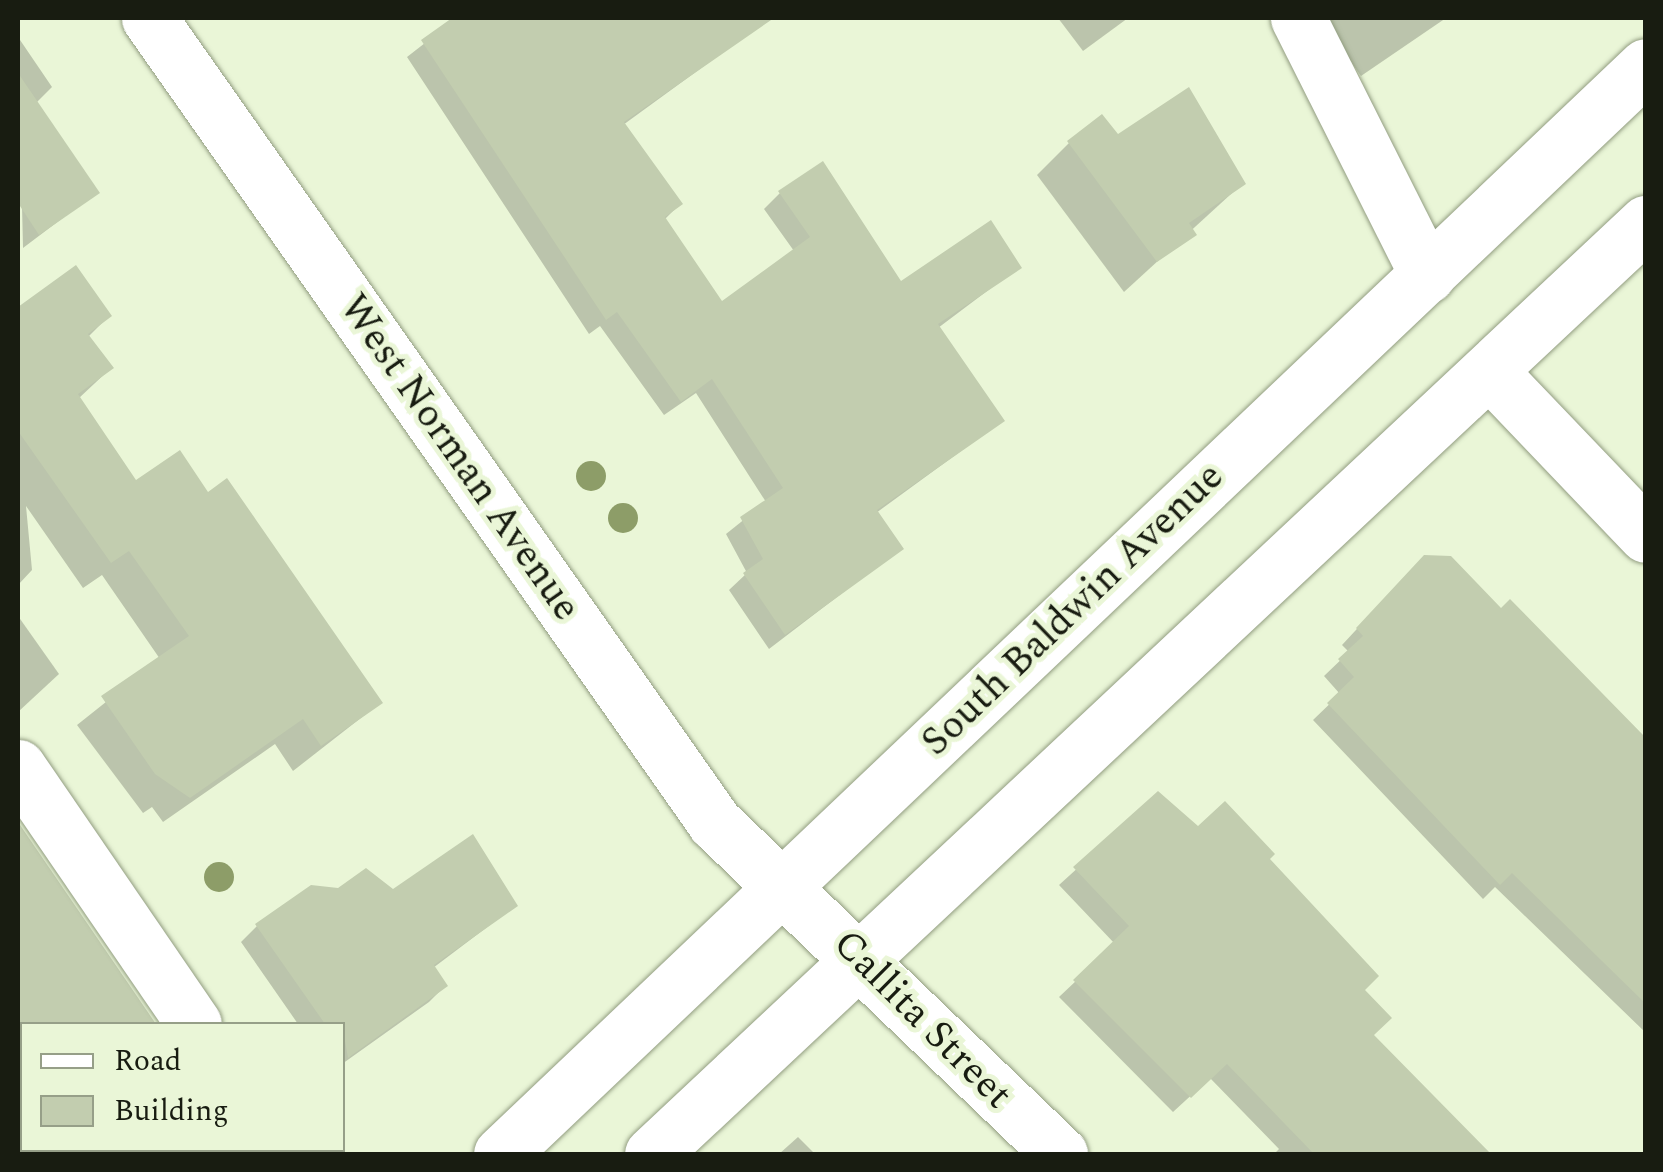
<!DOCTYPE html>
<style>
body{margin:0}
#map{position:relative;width:1663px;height:1172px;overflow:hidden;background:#eaf6d7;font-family:Spectral,serif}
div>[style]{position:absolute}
.shadow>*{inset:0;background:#0003}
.building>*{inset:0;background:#c2cdaf}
.roads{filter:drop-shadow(0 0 2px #929d81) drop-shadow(0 0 2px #929d81)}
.minor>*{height:55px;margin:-27.5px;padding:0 27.5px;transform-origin:27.5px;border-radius:27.5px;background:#fff}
.major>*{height:55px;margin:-27.5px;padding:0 27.5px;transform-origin:27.5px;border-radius:27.5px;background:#fff}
.trees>*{width:30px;height:30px;margin:-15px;border-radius:50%;background:#8d9d68}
span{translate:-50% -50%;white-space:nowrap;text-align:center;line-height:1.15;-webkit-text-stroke:10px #eaf6d7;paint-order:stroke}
.street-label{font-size:40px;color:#181c11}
.frame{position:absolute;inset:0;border:20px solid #181c11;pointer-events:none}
.legend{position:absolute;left:20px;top:1022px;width:325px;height:130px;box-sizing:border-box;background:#eaf6d7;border:2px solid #969f88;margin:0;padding:12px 18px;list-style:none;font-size:30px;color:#181c11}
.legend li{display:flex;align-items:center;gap:20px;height:50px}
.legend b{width:50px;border:2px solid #969f88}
</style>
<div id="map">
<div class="shadow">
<div style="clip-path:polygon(457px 18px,770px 18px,623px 125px,680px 204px,664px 220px,721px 305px,794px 251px,764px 209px,780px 193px,900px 284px,1019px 267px,938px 328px,1002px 421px,876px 513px,901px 548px,769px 649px,729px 590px,747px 573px,726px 534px,766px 502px,696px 393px,664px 415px,600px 326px,589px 334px,407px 57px)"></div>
<div style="clip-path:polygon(1058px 18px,1128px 18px,1083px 51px)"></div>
<div style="clip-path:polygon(1320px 18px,1446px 18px,1361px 76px)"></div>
<div style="clip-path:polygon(18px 37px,52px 87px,36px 103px,97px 192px,23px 248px)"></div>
<div style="clip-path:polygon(1118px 138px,1243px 183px,1124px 292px,1037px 175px,1069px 143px)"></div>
<div style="clip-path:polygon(76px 268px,109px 316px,88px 337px,111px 368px,78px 399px,136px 484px,207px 496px,380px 703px,293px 771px,275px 744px,163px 822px,152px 807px,143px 813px,77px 725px,160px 659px,102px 575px,83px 588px,26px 506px,32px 570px,18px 585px,18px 310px)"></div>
<div style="clip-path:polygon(1408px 574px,1501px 612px,1646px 742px,1646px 1033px,1495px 887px,1483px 899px,1313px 720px,1340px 694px,1324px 676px,1349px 652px,1342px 645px)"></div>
<div style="clip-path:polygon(18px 616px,59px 674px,18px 712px)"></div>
<div style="clip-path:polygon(1158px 795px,1198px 830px,1266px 859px,1362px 991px,1371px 1036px,1488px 1154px,1274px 1154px,1279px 1149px,1210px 1078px,1173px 1112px,1059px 997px,1115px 944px,1059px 885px)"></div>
<div style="clip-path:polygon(18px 826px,153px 1024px,22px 1024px,22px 1103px)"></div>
<div style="clip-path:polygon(393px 892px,515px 906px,433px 968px,445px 986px,429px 1002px,342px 1064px,342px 1024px,298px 1024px,241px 942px,257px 926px)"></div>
<div style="clip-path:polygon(798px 1137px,815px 1154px,779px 1154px)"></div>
<div style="clip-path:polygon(55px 1150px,247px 1150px,244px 1154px)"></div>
</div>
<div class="building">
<div style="clip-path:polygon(452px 18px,774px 18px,624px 122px,683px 204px,665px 217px,722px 301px,810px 237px,778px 191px,823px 161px,901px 281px,991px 220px,1022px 268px,938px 324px,1005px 421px,877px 510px,904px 549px,785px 635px,743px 573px,763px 559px,740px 517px,783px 488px,712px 379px,681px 402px,617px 312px,606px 320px,421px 40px)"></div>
<div style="clip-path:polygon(18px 73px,100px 193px,39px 235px,18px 203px)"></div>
<div style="clip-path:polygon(1189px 87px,1246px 184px,1189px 223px,1197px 235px,1157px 262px,1067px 141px,1102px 114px,1118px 134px)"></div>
<div style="clip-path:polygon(76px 265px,112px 316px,88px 334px,114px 368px,78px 394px,136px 480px,180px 450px,208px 492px,227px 478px,383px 703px,321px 746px,303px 719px,190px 798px,155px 774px,101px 696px,189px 636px,129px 551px,111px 563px,18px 431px,18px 307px)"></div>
<div style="clip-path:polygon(1424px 555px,1451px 556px,1501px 608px,1510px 599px,1646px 738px,1646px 1004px,1512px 873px,1500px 885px,1327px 703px,1354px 677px,1338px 659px,1363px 636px,1356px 628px)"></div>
<div style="clip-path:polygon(1158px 791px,1198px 826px,1225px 801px,1275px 854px,1270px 859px,1379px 976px,1365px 990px,1392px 1018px,1374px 1035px,1491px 1154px,1314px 1154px,1227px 1064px,1191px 1098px,1073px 980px,1129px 926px,1073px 867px)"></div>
<div style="clip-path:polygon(18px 822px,156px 1024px,18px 1024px)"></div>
<div style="clip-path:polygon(473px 834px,518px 906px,434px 965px,448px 986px,348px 1058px,342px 1024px,325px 1024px,255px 924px,311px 885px,338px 888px,366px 868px,393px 889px)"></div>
</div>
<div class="roads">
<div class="minor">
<div style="left:149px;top:18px;width:984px;rotate:54.89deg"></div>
<div style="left:715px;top:823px;width:478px;rotate:43.8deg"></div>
<div style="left:1298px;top:18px;width:288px;rotate:63.3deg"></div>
<div style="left:1493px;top:375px;width:221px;rotate:46.3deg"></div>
<div style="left:18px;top:767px;width:311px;rotate:55.6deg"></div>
<div style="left:280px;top:1150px;width:5px;rotate:53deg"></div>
</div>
<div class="major">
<div style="left:501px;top:1154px;width:1579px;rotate:-43.54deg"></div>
<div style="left:652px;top:1154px;width:1362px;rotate:-43.13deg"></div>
</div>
</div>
<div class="trees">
<div style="left:591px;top:476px"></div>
<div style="left:623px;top:518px"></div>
<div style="left:219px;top:877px"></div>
</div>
<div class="street-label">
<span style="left:459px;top:458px;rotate:55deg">West Norman Avenue</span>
<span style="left:1073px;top:610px;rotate:-44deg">South Baldwin Avenue</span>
<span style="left:922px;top:1020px;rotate:45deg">Callita Street</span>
</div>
<div class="frame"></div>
<ul class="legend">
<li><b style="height:12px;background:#fff"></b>Road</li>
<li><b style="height:28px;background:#c2cdaf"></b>Building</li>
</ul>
</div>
